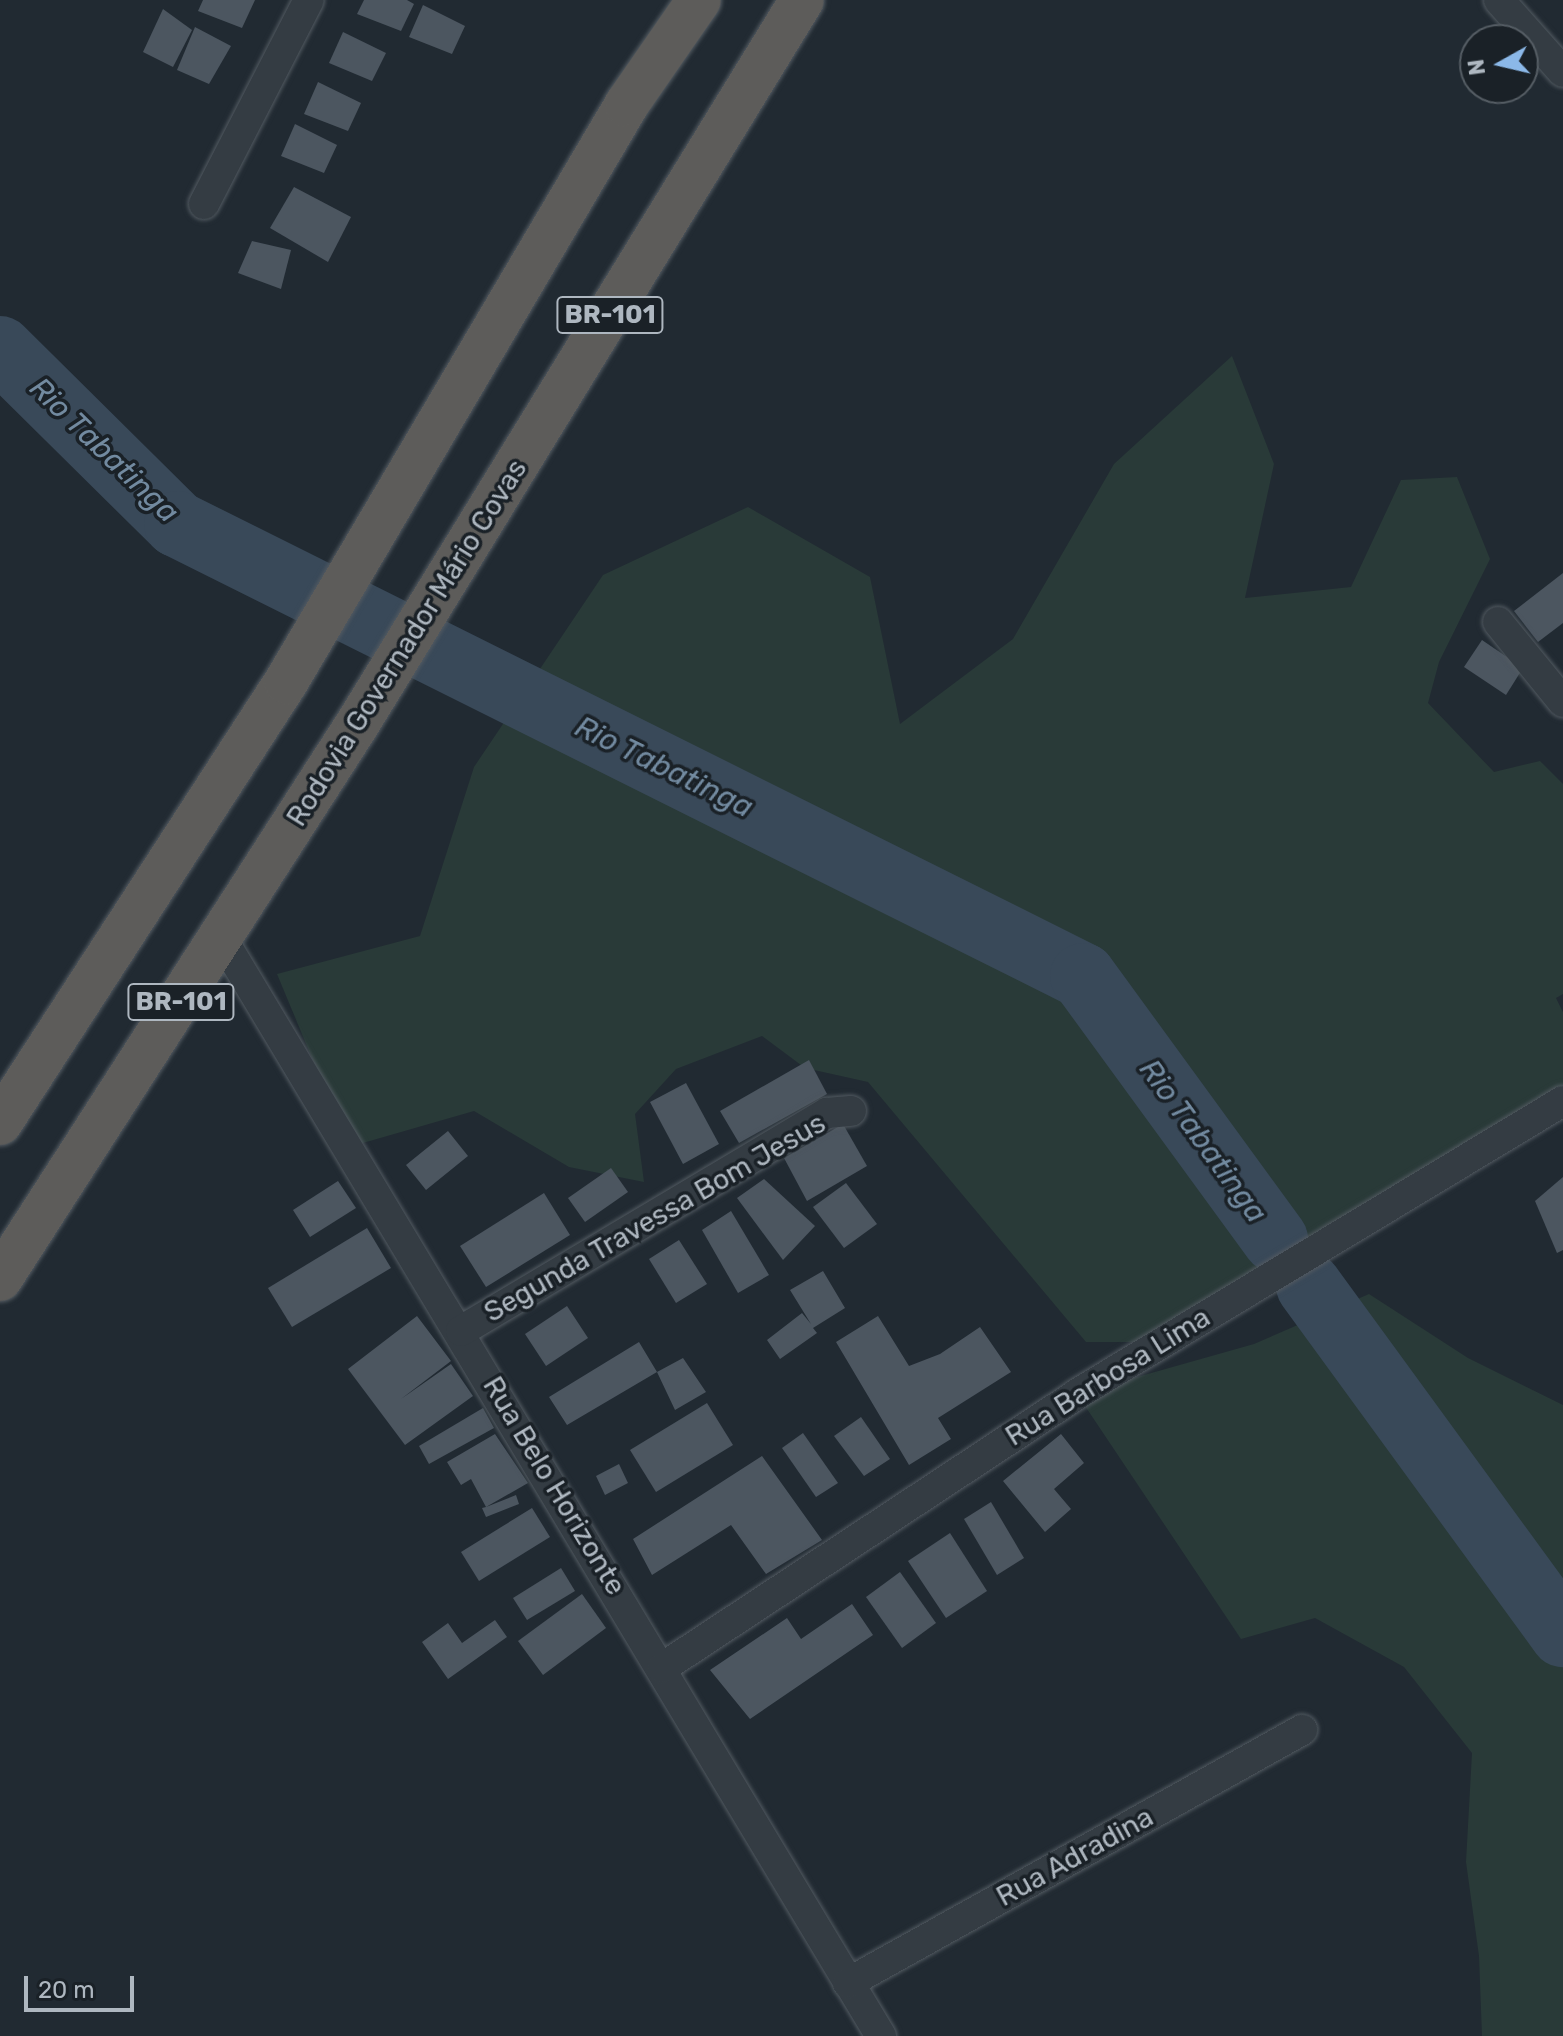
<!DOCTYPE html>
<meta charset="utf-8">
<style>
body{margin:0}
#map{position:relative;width:1563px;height:2036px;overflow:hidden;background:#212a32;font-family:Rubik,sans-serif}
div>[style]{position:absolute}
.green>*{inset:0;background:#293a38}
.river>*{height:66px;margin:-33px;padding:0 33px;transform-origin:33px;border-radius:33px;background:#394959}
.building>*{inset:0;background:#4c5660}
.roads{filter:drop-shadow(0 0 2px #525a61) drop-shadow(0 0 2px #525a61)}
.minor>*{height:30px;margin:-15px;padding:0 15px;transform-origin:15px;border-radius:15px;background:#343c43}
.trunk>*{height:44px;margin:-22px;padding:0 22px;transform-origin:22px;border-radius:22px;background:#5d5c5a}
span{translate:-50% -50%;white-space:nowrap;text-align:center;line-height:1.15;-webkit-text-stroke:7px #1a2127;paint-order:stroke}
.shield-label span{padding:2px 6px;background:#1a2127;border:2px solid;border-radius:6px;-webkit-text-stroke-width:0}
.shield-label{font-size:26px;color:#aeb7c0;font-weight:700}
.street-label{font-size:28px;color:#aeb7c0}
.water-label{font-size:30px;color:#728aa0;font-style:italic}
.north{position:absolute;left:1459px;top:24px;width:80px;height:80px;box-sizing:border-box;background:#1a2127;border:2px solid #555d64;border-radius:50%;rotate:262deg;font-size:22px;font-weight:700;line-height:32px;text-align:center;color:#aeb7c0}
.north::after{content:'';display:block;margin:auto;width:28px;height:36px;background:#8bb8e8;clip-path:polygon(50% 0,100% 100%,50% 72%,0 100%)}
.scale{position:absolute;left:24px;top:1976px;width:110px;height:36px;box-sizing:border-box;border:4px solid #aeb7c0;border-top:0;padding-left:10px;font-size:24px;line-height:28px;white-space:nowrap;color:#aeb7c0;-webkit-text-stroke:6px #1a2127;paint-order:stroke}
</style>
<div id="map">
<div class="green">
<div style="clip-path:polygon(1232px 356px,1274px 464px,1245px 598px,1351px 587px,1401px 480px,1457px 477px,1490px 559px,1439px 662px,1428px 703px,1494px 772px,1540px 761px,1563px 784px,1563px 994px,1556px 998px,1563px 1012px,1563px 1101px,1161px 1342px,1086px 1342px,868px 1082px,805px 1068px,762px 1036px,676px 1069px,635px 1114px,644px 1182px,569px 1167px,474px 1111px,349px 1147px,277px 974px,420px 936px,474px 767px,603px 575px,748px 507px,870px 577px,900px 724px,1013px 639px,1114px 464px)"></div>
<div style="clip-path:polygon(1369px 1294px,1468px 1358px,1563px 1405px,1563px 2036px,1482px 2036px,1479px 1956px,1466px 1862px,1472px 1753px,1404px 1667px,1315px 1618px,1241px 1639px,1077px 1394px,1254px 1344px)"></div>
</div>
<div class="river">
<div style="left:0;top:349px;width:249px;rotate:44.7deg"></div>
<div style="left:177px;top:524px;width:1012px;rotate:26.51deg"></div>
<div style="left:1083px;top:976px;width:326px;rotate:53.9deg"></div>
<div style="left:1309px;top:1286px;width:431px;rotate:53.9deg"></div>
</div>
<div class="building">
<div style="clip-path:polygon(203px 0,255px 0,242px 28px,198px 11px)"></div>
<div style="clip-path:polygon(364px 0,407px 0,414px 4px,401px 31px,357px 14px)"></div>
<div style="clip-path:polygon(423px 5px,465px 26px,452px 54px,409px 37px)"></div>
<div style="clip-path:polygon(163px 9px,192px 30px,173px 67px,143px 52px)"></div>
<div style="clip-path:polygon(195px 27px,231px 46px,209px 84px,177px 70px)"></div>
<div style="clip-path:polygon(343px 32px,386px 53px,372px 81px,329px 63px)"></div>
<div style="clip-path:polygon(318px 82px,361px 103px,348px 131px,304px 114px)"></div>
<div style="clip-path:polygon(295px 124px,337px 145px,324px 173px,281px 156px)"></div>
<div style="clip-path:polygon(294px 187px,351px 217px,328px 262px,270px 228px)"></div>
<div style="clip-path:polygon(252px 241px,291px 250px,281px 289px,238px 273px)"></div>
<div style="clip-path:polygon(1563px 573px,1563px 623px,1538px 642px,1514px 611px)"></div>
<div style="clip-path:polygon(1482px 640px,1523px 668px,1506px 695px,1464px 667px)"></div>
<div style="clip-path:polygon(809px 1060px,827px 1094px,739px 1143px,720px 1111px)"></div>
<div style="clip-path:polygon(686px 1083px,719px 1144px,683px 1164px,650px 1102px)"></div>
<div style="clip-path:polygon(843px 1124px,867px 1166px,807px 1201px,784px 1158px)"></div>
<div style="clip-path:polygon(448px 1131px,468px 1156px,426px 1190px,406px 1165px)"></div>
<div style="clip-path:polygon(611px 1168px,628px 1192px,585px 1222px,568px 1198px)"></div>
<div style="clip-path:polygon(1563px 1177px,1563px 1250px,1557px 1253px,1535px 1201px)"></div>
<div style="clip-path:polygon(764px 1179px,815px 1226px,783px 1260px,737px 1198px)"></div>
<div style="clip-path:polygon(338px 1181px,356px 1208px,310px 1237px,293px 1210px)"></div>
<div style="clip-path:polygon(846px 1183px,877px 1224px,844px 1248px,813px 1207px)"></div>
<div style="clip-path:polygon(544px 1193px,570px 1235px,486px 1287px,460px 1246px)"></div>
<div style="clip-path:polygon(731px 1211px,769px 1275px,738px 1293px,702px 1230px)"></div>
<div style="clip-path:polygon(367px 1228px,391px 1268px,292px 1327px,268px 1288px)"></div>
<div style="clip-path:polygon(679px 1240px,707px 1284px,676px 1303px,649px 1259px)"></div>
<div style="clip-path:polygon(823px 1271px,845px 1308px,813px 1328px,817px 1333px,780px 1359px,767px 1340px,802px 1313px,811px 1324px,790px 1290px)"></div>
<div style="clip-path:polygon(567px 1306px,588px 1338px,546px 1366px,525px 1334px)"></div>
<div style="clip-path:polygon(417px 1316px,451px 1361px,401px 1399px,451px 1364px,473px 1396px,405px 1445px,348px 1369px)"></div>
<div style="clip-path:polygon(878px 1316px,909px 1366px,940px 1354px,980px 1327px,1011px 1372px,938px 1418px,951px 1439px,909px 1465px,836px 1342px)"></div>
<div style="clip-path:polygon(639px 1342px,657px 1372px,683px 1358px,706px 1392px,675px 1410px,657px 1372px,567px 1425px,549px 1397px)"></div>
<div style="clip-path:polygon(707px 1403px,733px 1445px,656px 1492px,630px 1450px)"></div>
<div style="clip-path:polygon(483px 1408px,494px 1428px,429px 1464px,419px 1446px)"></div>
<div style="clip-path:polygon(861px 1417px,890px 1459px,864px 1476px,834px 1436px)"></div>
<div style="clip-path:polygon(803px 1433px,838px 1483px,816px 1497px,782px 1448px)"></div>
<div style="clip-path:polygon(495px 1434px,528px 1483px,486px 1507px,516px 1495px,519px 1504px,486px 1517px,482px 1508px,486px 1507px,471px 1479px,461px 1485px,447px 1462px)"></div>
<div style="clip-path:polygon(1061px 1434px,1084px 1463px,1054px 1489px,1071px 1509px,1045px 1532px,1003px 1481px)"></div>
<div style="clip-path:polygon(762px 1456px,822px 1540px,766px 1574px,731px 1525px,652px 1575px,633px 1539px)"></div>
<div style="clip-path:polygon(619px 1464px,628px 1483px,605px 1495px,596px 1476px)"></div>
<div style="clip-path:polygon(991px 1502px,1024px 1558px,997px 1575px,964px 1519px)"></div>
<div style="clip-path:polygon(532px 1508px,550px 1537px,479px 1581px,461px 1552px)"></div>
<div style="clip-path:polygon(950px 1533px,987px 1591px,946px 1618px,908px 1561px)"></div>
<div style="clip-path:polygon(561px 1568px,575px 1591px,527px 1620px,513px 1598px)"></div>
<div style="clip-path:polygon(900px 1572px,936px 1623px,902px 1648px,866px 1597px)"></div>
<div style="clip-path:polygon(582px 1594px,606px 1628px,543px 1675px,518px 1641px)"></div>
<div style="clip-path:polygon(852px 1604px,873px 1635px,750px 1719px,710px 1670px,787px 1618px,801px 1639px)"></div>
<div style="clip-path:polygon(495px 1620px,507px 1637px,448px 1679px,422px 1642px,448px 1623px,462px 1643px)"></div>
</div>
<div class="roads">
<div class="minor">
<div style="left:1499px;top:0;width:96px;rotate:48.4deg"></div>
<div style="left:204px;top:204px;width:229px;rotate:-62.8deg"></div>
<div style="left:1498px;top:622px;width:103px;rotate:50.9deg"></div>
<div style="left:222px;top:939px;width:1280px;rotate:59.01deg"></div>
<div style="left:461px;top:1331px;width:426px;rotate:-30.8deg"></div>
<div style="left:827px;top:1113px;width:24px;rotate:-5deg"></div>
<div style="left:662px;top:1668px;width:497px;rotate:-33.4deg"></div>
<div style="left:1077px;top:1394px;width:567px;rotate:-31.08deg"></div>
<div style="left:848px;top:1983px;width:520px;rotate:-29.13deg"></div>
</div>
<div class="trunk">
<div style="left:0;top:1123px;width:526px;rotate:-57.04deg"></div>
<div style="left:286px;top:682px;width:671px;rotate:-59.46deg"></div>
<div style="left:627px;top:104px;width:126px;rotate:-55.3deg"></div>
<div style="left:0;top:1279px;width:661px;rotate:-57.22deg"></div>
<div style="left:358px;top:723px;width:848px;rotate:-58.45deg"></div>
</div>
</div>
<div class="shield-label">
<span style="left:610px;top:315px">BR-101</span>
<span style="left:181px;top:1002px">BR-101</span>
</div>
<div class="street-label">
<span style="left:407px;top:643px;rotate:-58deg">Rodovia Governador Mário Covas</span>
<span style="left:655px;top:1218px;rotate:-30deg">Segunda Travessa Bom Jesus</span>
<span style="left:1108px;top:1377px;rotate:-32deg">Rua Barbosa Lima</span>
<span style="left:554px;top:1486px;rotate:59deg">Rua Belo Horizonte</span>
<span style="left:1075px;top:1857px;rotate:-29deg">Rua Adradina</span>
</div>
<div class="water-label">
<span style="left:104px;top:450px;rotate:44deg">Rio Tabatinga</span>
<span style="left:664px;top:767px;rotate:26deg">Rio Tabatinga</span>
<span style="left:1203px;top:1141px;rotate:54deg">Rio Tabatinga</span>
</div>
<div class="north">N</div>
<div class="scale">20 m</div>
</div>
